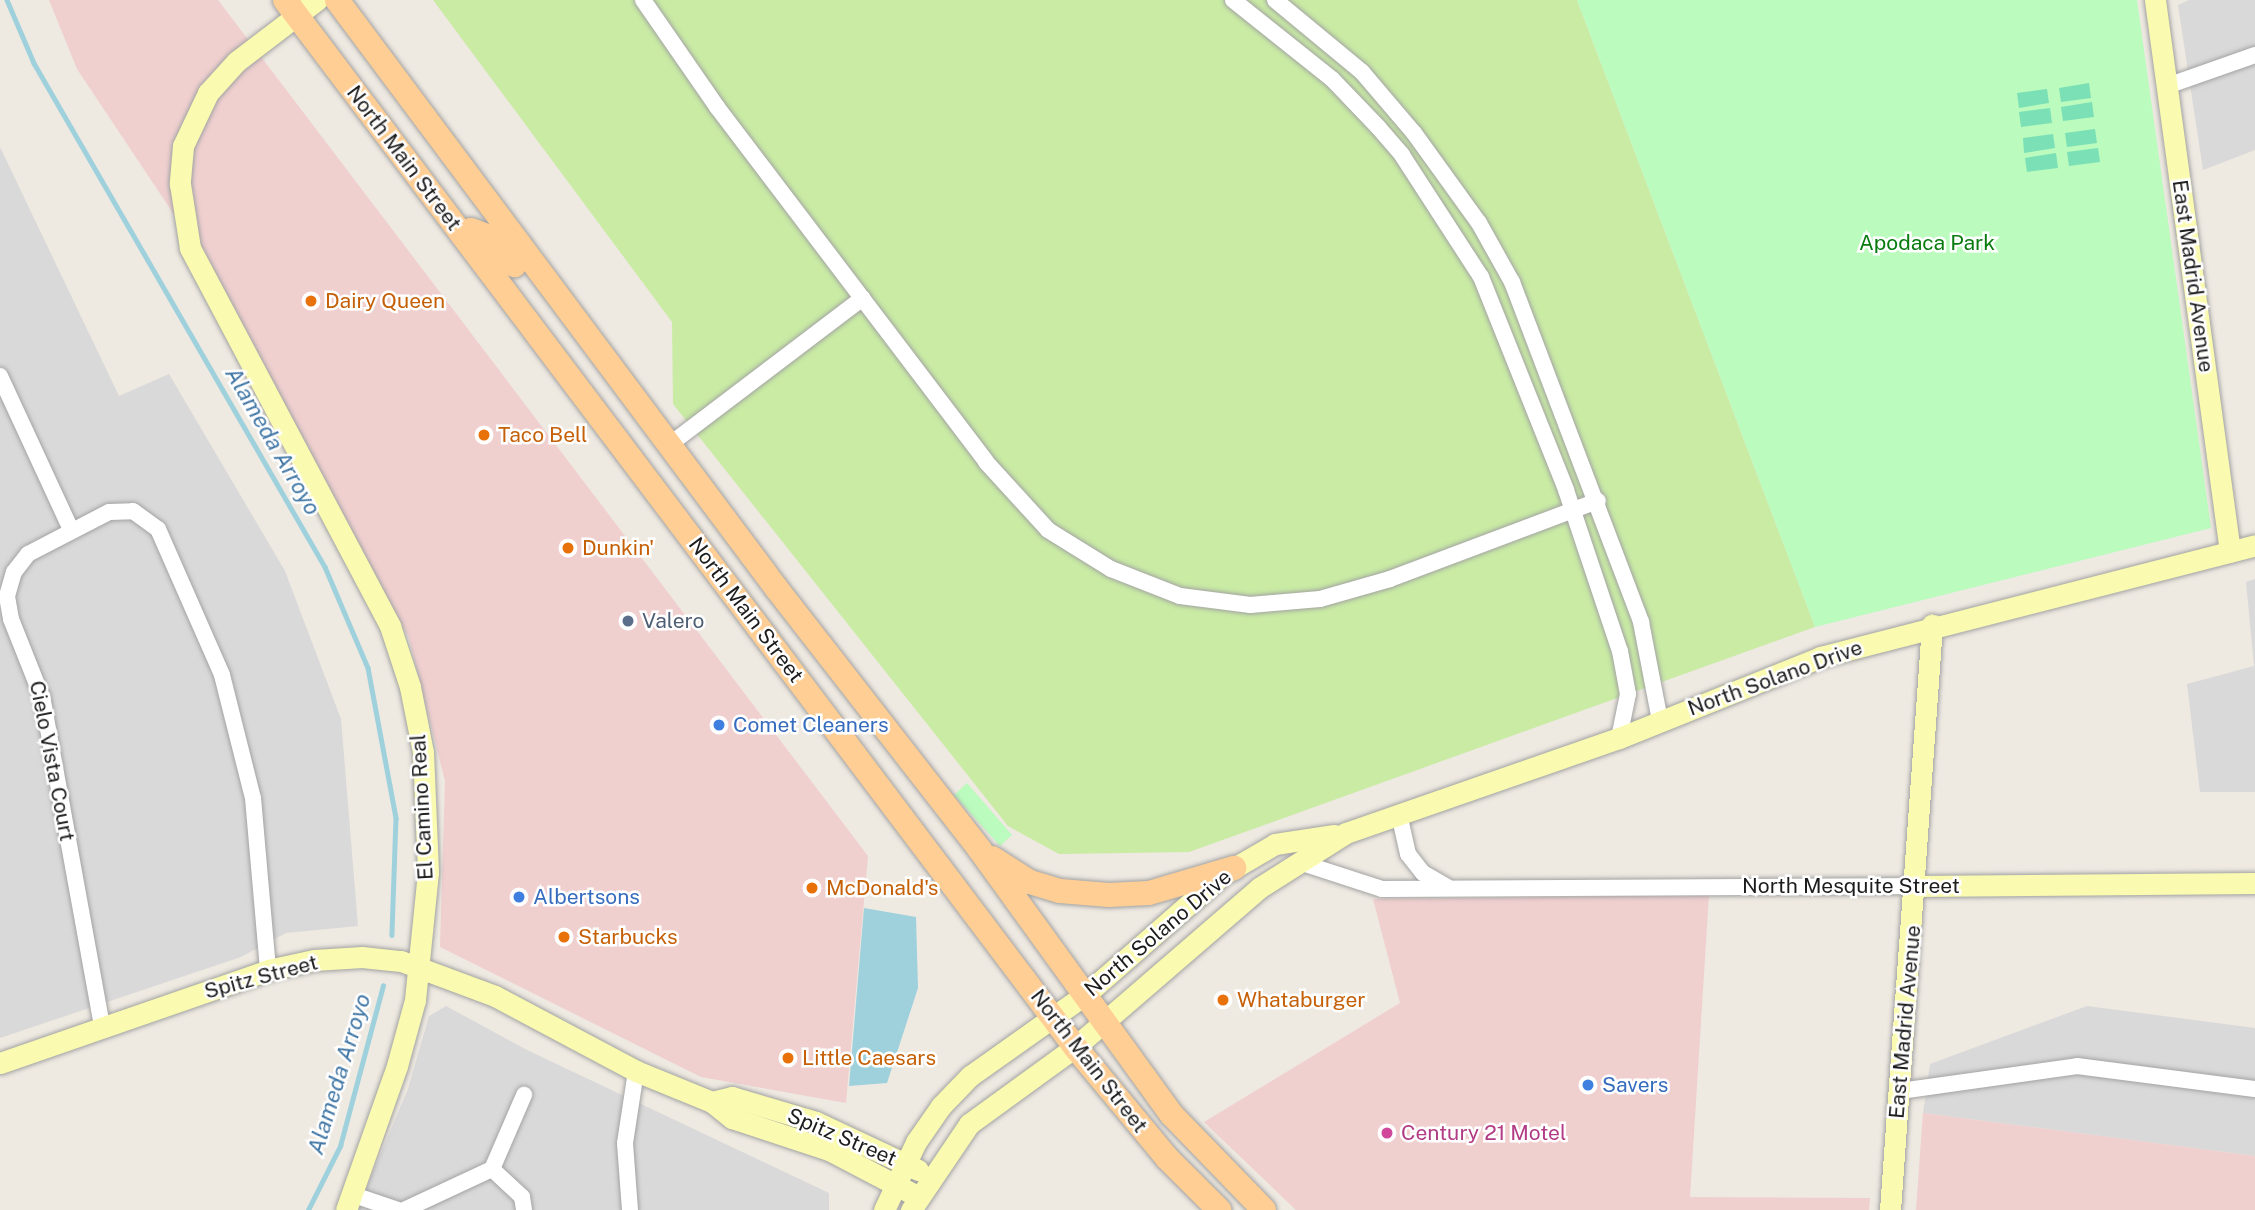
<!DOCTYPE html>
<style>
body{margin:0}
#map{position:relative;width:2255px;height:1210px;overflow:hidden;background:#eee9e1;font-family:"Public Sans",sans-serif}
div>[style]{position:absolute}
.residential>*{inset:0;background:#dad9d9}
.commercial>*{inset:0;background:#f0cfcf}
.grass>*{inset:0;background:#c9eba4}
.park>*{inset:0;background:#bbfbbe}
.pitch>*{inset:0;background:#7be0b6}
.water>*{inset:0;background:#9fd1dd}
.stream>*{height:4.5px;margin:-2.25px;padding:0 2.25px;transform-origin:2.25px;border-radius:2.25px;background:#9fd1dd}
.roads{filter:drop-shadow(0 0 2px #a3a3a3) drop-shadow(0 0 2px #a3a3a3)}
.street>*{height:16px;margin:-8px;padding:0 8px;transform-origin:8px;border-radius:8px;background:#fff}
.secondary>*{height:21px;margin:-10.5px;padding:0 10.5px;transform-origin:10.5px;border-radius:10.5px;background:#fafbb1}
.primary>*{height:24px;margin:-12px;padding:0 12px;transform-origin:12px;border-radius:12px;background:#ffce95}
.dots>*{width:19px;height:19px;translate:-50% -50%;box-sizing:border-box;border:4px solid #fff;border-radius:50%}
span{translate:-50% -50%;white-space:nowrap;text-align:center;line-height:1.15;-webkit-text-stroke:5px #fff;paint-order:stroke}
.street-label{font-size:21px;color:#1c1c1c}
.park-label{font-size:21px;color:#087c0e}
.food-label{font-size:21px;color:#c56008}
.left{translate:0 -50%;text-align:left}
.service-label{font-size:21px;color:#4e5e75}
.shop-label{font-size:21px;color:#366cbe}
.hotel-label{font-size:21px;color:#b23c85}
.water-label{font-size:23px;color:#4378a6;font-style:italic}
</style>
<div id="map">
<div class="residential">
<div style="clip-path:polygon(2189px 0,2255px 0,2255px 150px,2203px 170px,2178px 5px)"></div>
<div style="clip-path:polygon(0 147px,119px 396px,169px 374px,285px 571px,341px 719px,358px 926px,286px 933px,241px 957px,0 1038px)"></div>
<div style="clip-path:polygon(2255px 579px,2255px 792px,2200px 792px,2187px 684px,2254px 666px,2246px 582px)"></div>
<div style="clip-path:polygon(446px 1006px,527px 1050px,829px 1193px,829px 1210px,357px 1210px,408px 1089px,429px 1016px)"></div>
<div style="clip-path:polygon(2087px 1006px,2255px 1028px,2255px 1156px,1923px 1113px,1930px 1064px)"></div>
</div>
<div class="commercial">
<div style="clip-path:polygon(49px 0,218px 0,868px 856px,846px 1103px,701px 1077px,440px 947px,445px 781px,409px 638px,205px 261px,77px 69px)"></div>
<div style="clip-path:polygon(1709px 895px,1690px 1197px,1870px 1198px,1869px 1210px,1296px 1210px,1204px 1122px,1400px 1003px,1373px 899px)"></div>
<div style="clip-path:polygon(1923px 1113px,2255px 1156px,2255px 1210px,1916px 1210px)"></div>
</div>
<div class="grass">
<div style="clip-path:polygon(433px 0,1577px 0,1815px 627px,1189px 852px,1059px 854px,1008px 826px,673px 404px,672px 322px)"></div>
</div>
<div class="park">
<div style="clip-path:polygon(1577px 0,2137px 0,2211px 528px,1815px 627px)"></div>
<div style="clip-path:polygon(967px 783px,1012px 835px,1000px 846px,954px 795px)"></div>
</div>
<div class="pitch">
<div style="clip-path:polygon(2089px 83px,2091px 98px,2061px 102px,2059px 88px)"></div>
<div style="clip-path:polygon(2047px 89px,2049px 103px,2019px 108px,2017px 93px)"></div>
<div style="clip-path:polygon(2092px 102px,2094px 117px,2063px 121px,2061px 107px)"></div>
<div style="clip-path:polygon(2050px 108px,2052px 123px,2021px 127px,2019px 112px)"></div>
<div style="clip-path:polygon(2095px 129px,2097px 143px,2067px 147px,2065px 133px)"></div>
<div style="clip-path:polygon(2053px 134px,2055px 148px,2024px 153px,2023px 138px)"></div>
<div style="clip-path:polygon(2098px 148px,2100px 162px,2069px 166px,2067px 152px)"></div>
<div style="clip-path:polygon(2056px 153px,2058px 168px,2027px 172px,2025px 158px)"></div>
</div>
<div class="water">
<div style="clip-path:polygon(864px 908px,916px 917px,918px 988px,887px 1083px,849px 1086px)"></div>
</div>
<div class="stream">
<div style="left:7px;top:0;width:69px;rotate:66.8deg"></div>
<div style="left:34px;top:63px;width:582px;rotate:60deg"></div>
<div style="left:325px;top:567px;width:110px;rotate:66.9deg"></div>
<div style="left:368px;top:668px;width:153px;rotate:79.4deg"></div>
<div style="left:396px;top:818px;width:117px;rotate:92deg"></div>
<div style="left:308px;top:1210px;width:72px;rotate:-63.4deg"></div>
<div style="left:340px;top:1146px;width:166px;rotate:-75deg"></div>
</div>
<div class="roads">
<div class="street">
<div style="left:643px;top:0;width:130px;rotate:55.3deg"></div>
<div style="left:717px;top:107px;width:445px;rotate:52.8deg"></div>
<div style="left:986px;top:462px;width:92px;rotate:47.6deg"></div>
<div style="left:1048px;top:530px;width:74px;rotate:31.8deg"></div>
<div style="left:1111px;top:569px;width:74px;rotate:21.4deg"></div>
<div style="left:1180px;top:596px;width:71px;rotate:7.3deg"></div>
<div style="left:1250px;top:605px;width:70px;rotate:-4.9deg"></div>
<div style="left:1320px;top:599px;width:73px;rotate:-15.9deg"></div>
<div style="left:1390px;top:579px;width:222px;rotate:-20.6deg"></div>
<div style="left:1233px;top:0;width:127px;rotate:38.6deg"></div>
<div style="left:1332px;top:79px;width:66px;rotate:46.2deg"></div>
<div style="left:1378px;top:127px;width:37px;rotate:49deg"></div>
<div style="left:1402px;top:155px;width:145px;rotate:57.1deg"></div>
<div style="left:1481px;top:277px;width:229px;rotate:68.2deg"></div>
<div style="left:1566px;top:490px;width:170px;rotate:71.5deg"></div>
<div style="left:1620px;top:651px;width:44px;rotate:79.5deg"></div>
<div style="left:1628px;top:694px;width:45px;rotate:101.6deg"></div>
<div style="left:1275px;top:0;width:113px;rotate:39.6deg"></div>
<div style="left:1362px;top:72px;width:80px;rotate:49.6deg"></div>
<div style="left:1414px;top:133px;width:111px;rotate:54.2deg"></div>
<div style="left:1479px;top:223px;width:68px;rotate:60.8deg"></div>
<div style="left:1512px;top:282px;width:364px;rotate:69.2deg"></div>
<div style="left:1641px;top:622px;width:101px;rotate:79.1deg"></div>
<div style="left:2167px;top:86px;width:93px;rotate:-19.4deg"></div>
<div style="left:0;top:376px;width:170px;rotate:65.2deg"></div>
<div style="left:669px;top:445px;width:243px;rotate:-37.2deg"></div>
<div style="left:1399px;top:814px;width:41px;rotate:77.3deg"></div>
<div style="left:1408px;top:854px;width:24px;rotate:52deg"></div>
<div style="left:1423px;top:873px;width:28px;rotate:30deg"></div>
<div style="left:1299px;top:862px;width:87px;rotate:18deg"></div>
<div style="left:1382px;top:889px;width:534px;rotate:-0.32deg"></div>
<div style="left:102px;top:1026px;width:334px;rotate:-100.3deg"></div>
<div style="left:42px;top:697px;width:84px;rotate:-111.7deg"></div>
<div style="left:11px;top:619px;width:23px;rotate:-100deg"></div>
<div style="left:7px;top:596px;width:25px;rotate:-74deg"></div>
<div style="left:14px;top:572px;width:23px;rotate:-52deg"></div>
<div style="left:28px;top:554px;width:91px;rotate:-27.4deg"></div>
<div style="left:109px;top:512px;width:24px;rotate:-2deg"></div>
<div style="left:133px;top:511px;width:31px;rotate:36deg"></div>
<div style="left:158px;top:529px;width:159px;rotate:66.3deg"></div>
<div style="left:222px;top:675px;width:127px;rotate:75.9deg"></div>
<div style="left:253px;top:798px;width:173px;rotate:85deg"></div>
<div style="left:1900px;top:1091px;width:179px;rotate:-8deg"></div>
<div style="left:2077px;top:1066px;width:179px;rotate:7.4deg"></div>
<div style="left:492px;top:1169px;width:81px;rotate:-66.6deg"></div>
<div style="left:354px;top:1195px;width:46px;rotate:18.8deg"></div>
<div style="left:404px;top:1210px;width:97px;rotate:-25deg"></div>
<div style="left:492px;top:1169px;width:41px;rotate:43deg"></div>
<div style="left:522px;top:1197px;width:13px;rotate:81deg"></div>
<div style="left:630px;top:1210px;width:67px;rotate:-94.3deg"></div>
<div style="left:625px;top:1143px;width:73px;rotate:-81.3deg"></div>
</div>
<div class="secondary">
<div style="left:317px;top:0;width:102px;rotate:142.6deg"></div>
<div style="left:236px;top:62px;width:42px;rotate:132.1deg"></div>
<div style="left:208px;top:93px;width:59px;rotate:115.3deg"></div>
<div style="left:183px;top:146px;width:38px;rotate:95deg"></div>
<div style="left:180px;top:184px;width:65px;rotate:81.1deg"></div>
<div style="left:190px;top:248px;width:428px;rotate:62.1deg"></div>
<div style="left:390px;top:626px;width:64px;rotate:71.8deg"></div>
<div style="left:410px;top:687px;width:66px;rotate:78.7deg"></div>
<div style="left:423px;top:752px;width:120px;rotate:87.6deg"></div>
<div style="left:428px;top:872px;width:129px;rotate:95.8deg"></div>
<div style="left:415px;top:1000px;width:68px;rotate:105.3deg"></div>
<div style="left:397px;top:1066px;width:153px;rotate:109.5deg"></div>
<div style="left:2155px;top:0;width:557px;rotate:82.26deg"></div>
<div style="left:1916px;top:886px;width:339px;rotate:-0.5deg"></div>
<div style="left:0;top:1063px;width:284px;rotate:-19.1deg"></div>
<div style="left:268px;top:970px;width:47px;rotate:-12.3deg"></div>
<div style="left:314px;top:960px;width:48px;rotate:-3.6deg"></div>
<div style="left:362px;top:957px;width:39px;rotate:6deg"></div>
<div style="left:401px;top:961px;width:100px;rotate:20.4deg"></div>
<div style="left:495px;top:996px;width:160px;rotate:28deg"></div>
<div style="left:636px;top:1071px;width:82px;rotate:22.2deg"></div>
<div style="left:712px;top:1102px;width:26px;rotate:39deg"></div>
<div style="left:732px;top:1118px;width:102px;rotate:18.3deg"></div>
<div style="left:829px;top:1150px;width:99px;rotate:27.6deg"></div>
<div style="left:712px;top:1102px;width:21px;rotate:-14deg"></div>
<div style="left:732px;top:1097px;width:88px;rotate:16.6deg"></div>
<div style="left:816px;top:1122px;width:113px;rotate:25.2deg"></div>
<div style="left:884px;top:1210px;width:75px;rotate:-64.8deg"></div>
<div style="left:916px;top:1142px;width:44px;rotate:-55.2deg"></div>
<div style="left:941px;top:1106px;width:42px;rotate:-46deg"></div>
<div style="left:970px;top:1076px;width:142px;rotate:-35.3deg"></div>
<div style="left:1086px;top:994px;width:181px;rotate:-41.2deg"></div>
<div style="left:1222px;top:875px;width:61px;rotate:-30.3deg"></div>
<div style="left:1275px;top:844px;width:60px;rotate:-8.7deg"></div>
<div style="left:911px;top:1210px;width:104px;rotate:-56deg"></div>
<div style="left:969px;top:1124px;width:131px;rotate:-36deg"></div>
<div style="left:1075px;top:1047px;width:243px;rotate:-40.8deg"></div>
<div style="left:1259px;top:888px;width:103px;rotate:-32.3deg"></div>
<div style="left:1346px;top:833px;width:289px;rotate:-19.2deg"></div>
<div style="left:1619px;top:738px;width:217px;rotate:-21.9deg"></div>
<div style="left:1820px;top:657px;width:449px;rotate:-14.4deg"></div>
<div style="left:1890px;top:1210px;width:587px;rotate:-85.89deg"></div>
</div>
<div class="primary">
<div style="left:285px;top:0;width:1312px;rotate:52.96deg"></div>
<div style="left:1075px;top:1047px;width:144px;rotate:50.3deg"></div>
<div style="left:1167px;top:1158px;width:74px;rotate:45deg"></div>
<div style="left:337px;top:0;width:735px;rotate:53.24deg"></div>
<div style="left:777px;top:589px;width:331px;rotate:52.1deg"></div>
<div style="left:980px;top:850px;width:327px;rotate:54.1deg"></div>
<div style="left:1172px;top:1115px;width:132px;rotate:45.9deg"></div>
<div style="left:463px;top:235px;width:9px;rotate:-32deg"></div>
<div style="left:471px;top:230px;width:19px;rotate:21deg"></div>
<div style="left:489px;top:237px;width:38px;rotate:48deg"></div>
<div style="left:992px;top:858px;width:45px;rotate:32.3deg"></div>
<div style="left:1030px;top:882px;width:31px;rotate:17deg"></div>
<div style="left:1060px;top:891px;width:49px;rotate:4.7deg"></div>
<div style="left:1109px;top:895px;width:40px;rotate:-2.9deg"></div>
<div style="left:1149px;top:893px;width:89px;rotate:-16.4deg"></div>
</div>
</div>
<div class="dots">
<div style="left:311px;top:301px;background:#e8710a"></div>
<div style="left:484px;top:435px;background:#e8710a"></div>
<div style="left:568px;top:548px;background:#e8710a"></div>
<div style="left:628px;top:621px;background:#5c6f8a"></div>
<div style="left:719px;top:725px;background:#3f7fe0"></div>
<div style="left:812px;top:888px;background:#e8710a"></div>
<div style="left:519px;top:897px;background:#3f7fe0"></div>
<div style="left:564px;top:937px;background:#e8710a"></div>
<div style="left:1223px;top:1000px;background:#e8710a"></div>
<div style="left:788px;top:1058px;background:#e8710a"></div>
<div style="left:1588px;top:1085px;background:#3f7fe0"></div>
<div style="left:1387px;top:1133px;background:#d1479c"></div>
</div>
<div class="street-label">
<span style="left:404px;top:158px;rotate:53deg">North Main Street</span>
<span style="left:2193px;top:276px;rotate:82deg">East Madrid Avenue</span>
<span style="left:746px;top:610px;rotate:53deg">North Main Street</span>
<span style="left:1775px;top:678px;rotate:-20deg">North Solano Drive</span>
<span style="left:52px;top:761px;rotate:79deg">Cielo Vista Court</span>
<span style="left:422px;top:807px;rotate:-93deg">El Camino Real</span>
<span style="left:1851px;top:886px">North Mesquite Street</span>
<span style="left:1158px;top:933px;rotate:-40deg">North Solano Drive</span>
<span style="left:261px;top:977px;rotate:-15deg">Spitz Street</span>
<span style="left:1905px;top:1022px;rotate:-85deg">East Madrid Avenue</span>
<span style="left:1089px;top:1061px;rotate:52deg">North Main Street</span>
<span style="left:842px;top:1137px;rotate:23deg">Spitz Street</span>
</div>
<div class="park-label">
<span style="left:1927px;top:243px">Apodaca Park</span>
</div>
<div class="food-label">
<span class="left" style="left:325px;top:301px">Dairy Queen</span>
<span class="left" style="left:498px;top:435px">Taco Bell</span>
<span class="left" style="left:582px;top:548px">Dunkin'</span>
<span class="left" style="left:826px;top:888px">McDonald's</span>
<span class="left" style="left:578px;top:937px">Starbucks</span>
<span class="left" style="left:1237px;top:1000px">Whataburger</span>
<span class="left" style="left:802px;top:1058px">Little Caesars</span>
</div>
<div class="service-label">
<span class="left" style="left:642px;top:621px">Valero</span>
</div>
<div class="shop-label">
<span class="left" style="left:733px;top:725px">Comet Cleaners</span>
<span class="left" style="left:533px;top:897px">Albertsons</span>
<span class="left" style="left:1602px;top:1085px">Savers</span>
</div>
<div class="hotel-label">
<span class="left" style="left:1401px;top:1133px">Century 21 Motel</span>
</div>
<div class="water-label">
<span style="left:273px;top:441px;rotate:60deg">Alameda Arroyo</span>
<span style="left:339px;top:1074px;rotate:-73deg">Alameda Arroyo</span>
</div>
</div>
